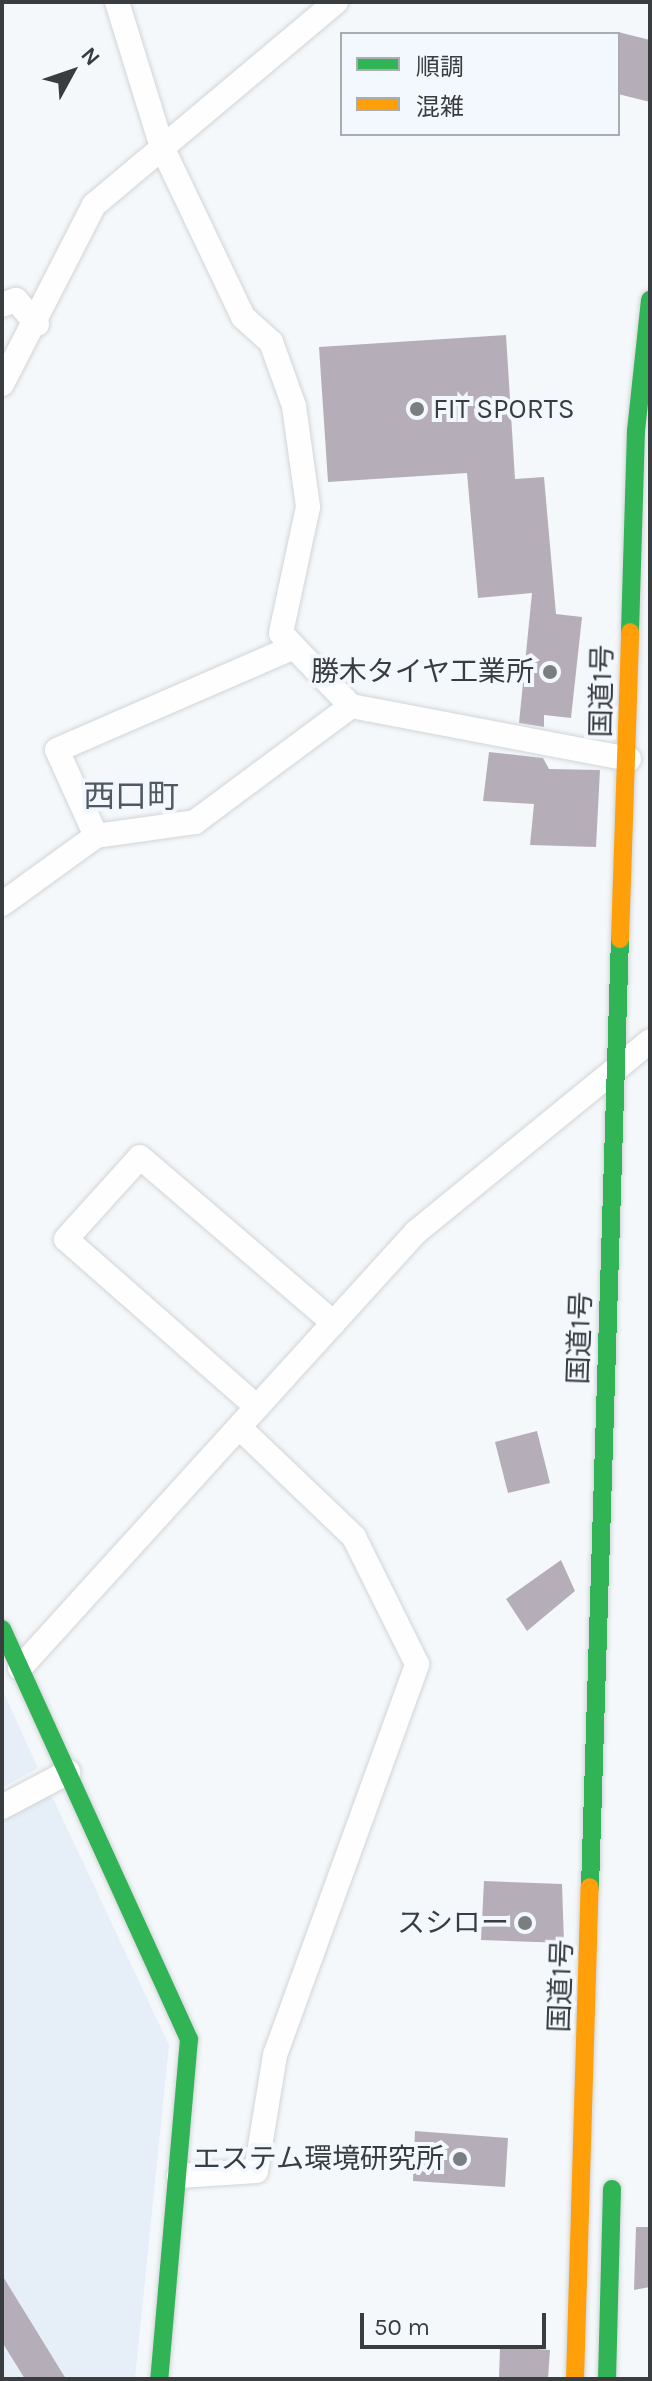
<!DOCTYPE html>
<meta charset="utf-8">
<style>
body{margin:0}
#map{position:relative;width:652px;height:2381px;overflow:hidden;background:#f5f8fa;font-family:Karla,"Noto Sans JP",sans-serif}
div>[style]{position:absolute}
.built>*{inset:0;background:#e6eff7}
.building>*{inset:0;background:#b5aeb9}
.roads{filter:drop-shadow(0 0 2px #d2d5d8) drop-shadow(0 0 2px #d2d5d8)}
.street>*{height:24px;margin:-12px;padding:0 12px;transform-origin:12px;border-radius:12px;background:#fefefe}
.fast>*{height:18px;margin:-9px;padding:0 9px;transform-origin:9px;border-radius:9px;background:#30b455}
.slow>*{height:18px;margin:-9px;padding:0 9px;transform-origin:9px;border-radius:9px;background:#ff9f0a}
.dots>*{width:22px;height:22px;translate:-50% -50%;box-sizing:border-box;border:4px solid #f2f8fd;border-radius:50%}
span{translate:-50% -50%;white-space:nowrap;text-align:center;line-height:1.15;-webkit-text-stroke:8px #f2f8fd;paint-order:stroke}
.poi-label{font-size:28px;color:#3a3d40}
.left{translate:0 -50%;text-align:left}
.right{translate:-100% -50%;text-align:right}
.street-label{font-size:28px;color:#3a3d40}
.quarter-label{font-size:32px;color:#515960}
.frame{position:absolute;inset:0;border:4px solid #3a3d40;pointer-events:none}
.legend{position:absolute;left:340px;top:32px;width:280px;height:104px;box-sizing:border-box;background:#f2f8fd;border:2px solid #a8adb1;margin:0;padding:10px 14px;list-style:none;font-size:24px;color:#3a3d40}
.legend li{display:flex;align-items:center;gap:16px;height:40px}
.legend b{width:40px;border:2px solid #a8adb1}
.north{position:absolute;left:32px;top:32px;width:80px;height:80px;-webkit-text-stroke:6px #f2f8fd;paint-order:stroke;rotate:50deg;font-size:22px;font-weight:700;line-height:32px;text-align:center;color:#3a3d40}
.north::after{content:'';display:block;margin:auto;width:28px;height:36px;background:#3a3d40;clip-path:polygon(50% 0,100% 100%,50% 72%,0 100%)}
.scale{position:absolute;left:360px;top:2313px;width:186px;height:36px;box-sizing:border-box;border:4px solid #3a3d40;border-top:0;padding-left:10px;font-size:24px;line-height:28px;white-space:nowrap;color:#3a3d40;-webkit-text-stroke:6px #f2f8fd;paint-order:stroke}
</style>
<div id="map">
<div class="built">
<div style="clip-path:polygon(2px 1689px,38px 1768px,2px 1788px)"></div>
<div style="clip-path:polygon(50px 1792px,169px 2045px,135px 2379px,2px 2379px,2px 1818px)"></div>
</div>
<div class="building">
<div style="clip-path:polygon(618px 32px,650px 40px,650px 102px,618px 94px)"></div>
<div style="clip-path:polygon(506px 335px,515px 479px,544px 477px,556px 614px,582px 617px,571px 718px,544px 715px,544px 727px,519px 723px,532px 593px,478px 598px,467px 473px,328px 482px,319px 347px)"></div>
<div style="clip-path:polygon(489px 752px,543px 758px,549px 769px,600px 770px,596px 847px,530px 845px,534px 804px,483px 801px)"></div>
<div style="clip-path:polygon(537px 1431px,550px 1483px,508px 1493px,495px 1442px)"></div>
<div style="clip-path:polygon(561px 1560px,575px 1591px,527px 1631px,506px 1599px)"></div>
<div style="clip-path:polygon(484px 1881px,562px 1884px,564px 1943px,481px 1940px)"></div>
<div style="clip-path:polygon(415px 2131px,508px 2138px,505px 2187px,413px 2181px)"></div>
<div style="clip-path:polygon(636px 2227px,650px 2227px,650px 2287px,634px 2290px)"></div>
<div style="clip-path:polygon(2px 2275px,66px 2379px,25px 2379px,2px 2342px)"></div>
<div style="clip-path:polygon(500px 2346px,550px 2350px,548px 2379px,499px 2379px)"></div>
</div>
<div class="roads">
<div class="street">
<div style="left:117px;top:2px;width:152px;rotate:72.8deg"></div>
<div style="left:162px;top:147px;width:188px;rotate:64.5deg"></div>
<div style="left:243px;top:317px;width:38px;rotate:42deg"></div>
<div style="left:271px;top:342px;width:68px;rotate:70.2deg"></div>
<div style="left:294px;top:406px;width:102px;rotate:82.1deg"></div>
<div style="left:308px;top:507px;width:129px;rotate:102.1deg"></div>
<div style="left:281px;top:633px;width:19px;rotate:47deg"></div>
<div style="left:2px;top:305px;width:15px;rotate:-20deg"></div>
<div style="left:16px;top:300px;width:32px;rotate:49deg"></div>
<div style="left:2px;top:384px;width:201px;rotate:-62.8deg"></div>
<div style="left:94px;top:205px;width:316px;rotate:-40deg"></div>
<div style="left:96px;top:836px;width:94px;rotate:-114.4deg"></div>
<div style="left:57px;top:750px;width:258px;rotate:-23.5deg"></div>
<div style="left:294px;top:647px;width:82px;rotate:46deg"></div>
<div style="left:2px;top:904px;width:116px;rotate:-35.9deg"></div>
<div style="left:96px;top:836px;width:100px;rotate:-8deg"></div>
<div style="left:195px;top:822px;width:194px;rotate:-36.6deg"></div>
<div style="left:351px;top:706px;width:283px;rotate:10.8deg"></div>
<div style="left:257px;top:1407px;width:254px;rotate:-138.7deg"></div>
<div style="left:66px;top:1239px;width:110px;rotate:-47.9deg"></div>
<div style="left:140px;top:1157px;width:255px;rotate:40.6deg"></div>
<div style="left:20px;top:1668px;width:589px;rotate:-47.75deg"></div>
<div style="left:416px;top:1232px;width:302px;rotate:-39.2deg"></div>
<div style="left:2px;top:1807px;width:75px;rotate:-27.9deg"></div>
<div style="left:179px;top:2176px;width:77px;rotate:-3.7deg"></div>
<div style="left:256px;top:2171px;width:118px;rotate:-80.7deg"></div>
<div style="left:275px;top:2055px;width:416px;rotate:-70deg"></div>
<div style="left:417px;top:1664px;width:142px;rotate:-116.4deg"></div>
<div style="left:354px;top:1537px;width:159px;rotate:-136.3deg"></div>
</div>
<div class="fast">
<div style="left:630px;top:632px;width:201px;rotate:-88.3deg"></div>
<div style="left:636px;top:431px;width:132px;rotate:-83.9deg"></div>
<div style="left:2px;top:1629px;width:451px;rotate:65.5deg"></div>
<div style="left:189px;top:2039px;width:341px;rotate:95deg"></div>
<div style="left:590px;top:1887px;width:948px;rotate:-88.19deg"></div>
<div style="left:607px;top:2379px;width:190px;rotate:-88.5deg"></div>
</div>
<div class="slow">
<div style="left:620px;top:939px;width:307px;rotate:-88.1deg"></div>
<div style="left:575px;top:2379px;width:492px;rotate:-88.3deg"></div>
</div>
</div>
<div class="dots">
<div style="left:417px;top:409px;background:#7b7e81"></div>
<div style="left:550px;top:672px;background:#7b7e81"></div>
<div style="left:525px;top:1923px;background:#7b7e81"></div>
<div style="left:460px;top:2159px;background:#7b7e81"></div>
</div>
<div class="poi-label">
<span class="left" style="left:433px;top:409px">FIT SPORTS</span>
<span class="right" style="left:534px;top:672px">勝木タイヤ工業所</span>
<span class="right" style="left:509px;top:1923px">スシロー</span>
<span class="right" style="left:444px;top:2159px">エステム環境研究所</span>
</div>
<div class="street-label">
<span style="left:602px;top:691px;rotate:-89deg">国道1号</span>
<span style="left:580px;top:1338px;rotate:-88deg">国道1号</span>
<span style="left:561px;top:1986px;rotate:-88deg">国道1号</span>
</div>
<div class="quarter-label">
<span style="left:131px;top:797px">西口町</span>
</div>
<div class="frame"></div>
<ul class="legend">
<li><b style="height:10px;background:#30b455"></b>順調</li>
<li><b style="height:10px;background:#ff9f0a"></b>混雑</li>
</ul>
<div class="north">N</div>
<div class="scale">50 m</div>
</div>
